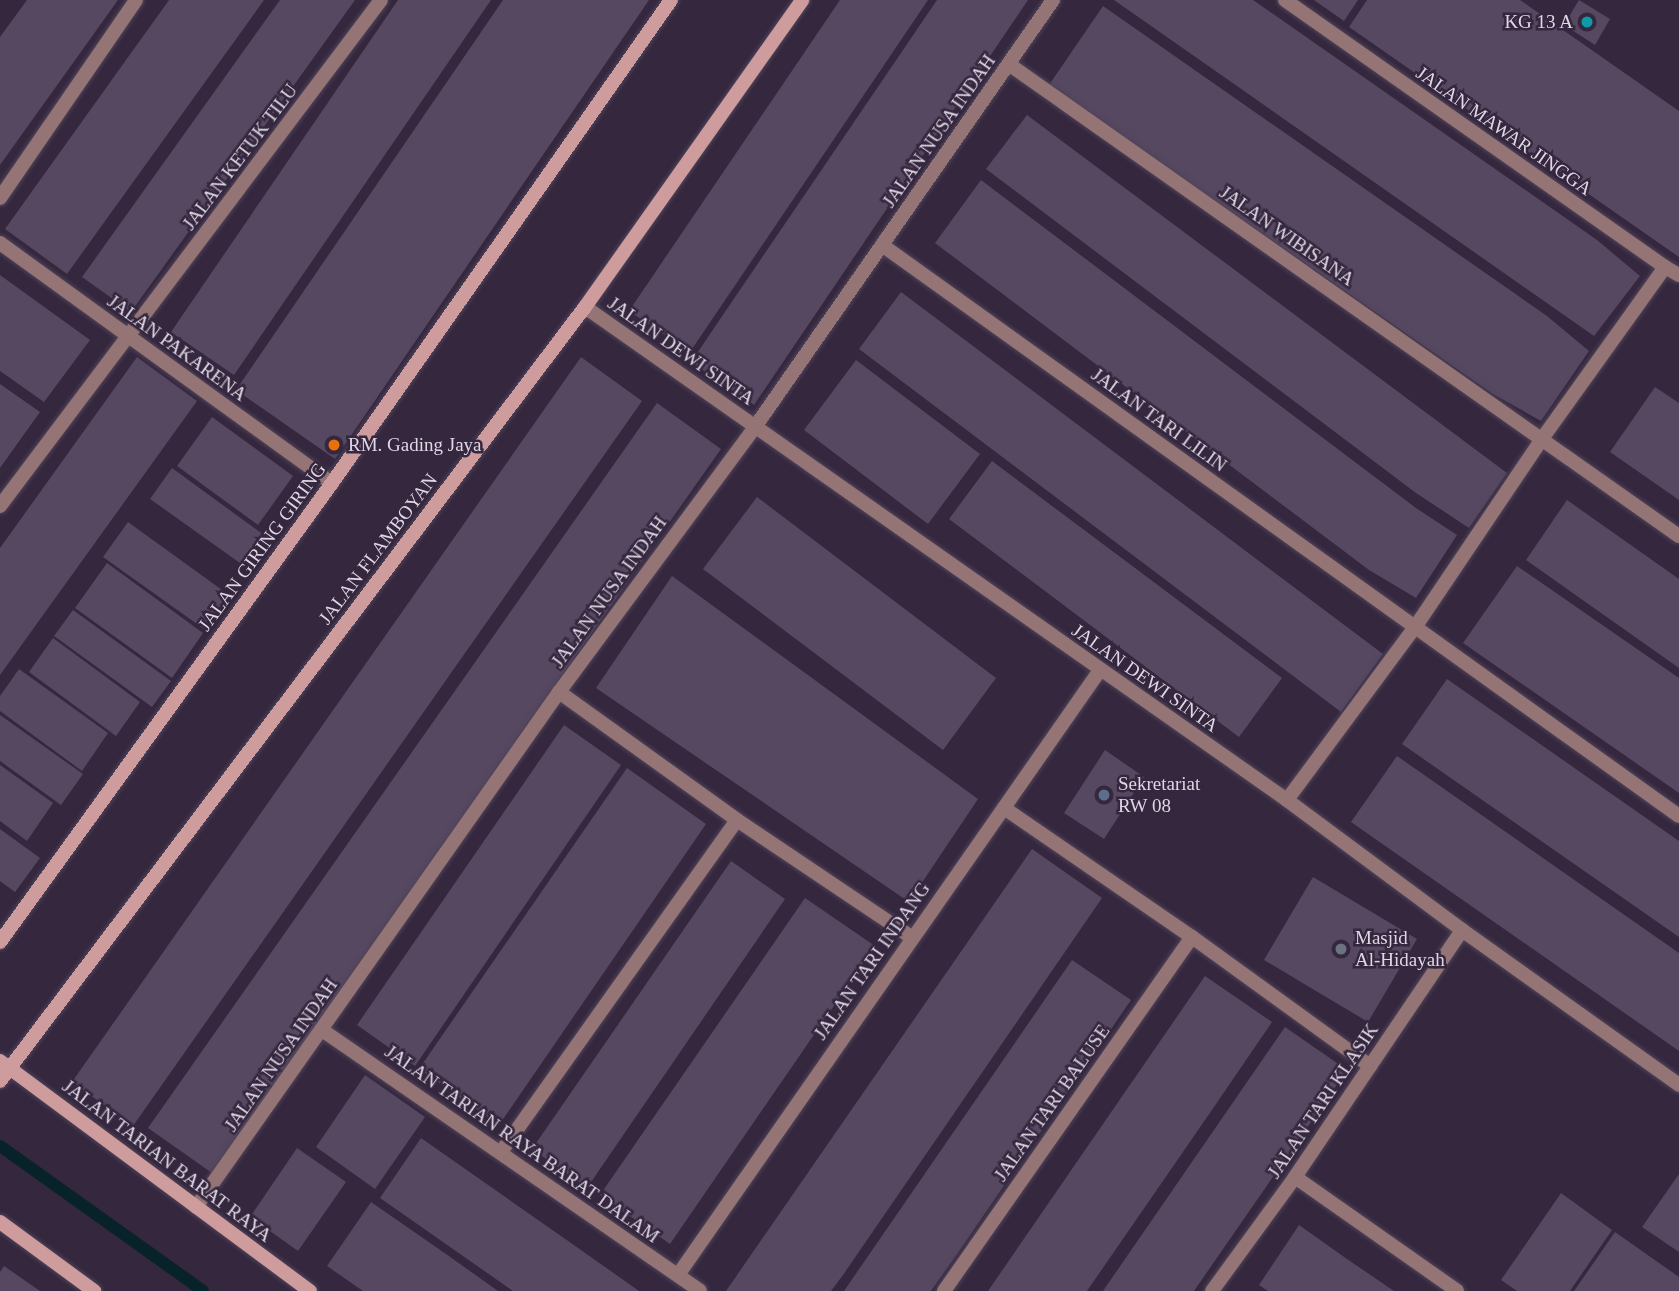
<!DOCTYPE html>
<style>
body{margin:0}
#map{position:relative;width:1679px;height:1291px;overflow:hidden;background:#34273e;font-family:"Times New Roman",serif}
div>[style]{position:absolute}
.stream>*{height:12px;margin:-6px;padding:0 6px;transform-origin:6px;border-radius:6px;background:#072229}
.building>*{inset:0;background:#564861}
.roads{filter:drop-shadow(0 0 2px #4f4359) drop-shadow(0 0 2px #4f4359)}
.street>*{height:14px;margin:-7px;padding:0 7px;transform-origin:7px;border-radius:7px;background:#947474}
.secondary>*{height:14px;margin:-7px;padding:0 7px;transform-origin:7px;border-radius:7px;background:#ce9c9c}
.dots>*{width:19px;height:19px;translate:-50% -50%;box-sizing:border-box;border:4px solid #34273e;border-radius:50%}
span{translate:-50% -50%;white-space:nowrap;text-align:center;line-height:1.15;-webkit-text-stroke:5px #34273e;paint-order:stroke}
.poi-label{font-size:19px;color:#dfd7e5}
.right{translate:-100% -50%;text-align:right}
.left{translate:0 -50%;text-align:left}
.street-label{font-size:19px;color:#dfd7e5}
</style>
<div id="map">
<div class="stream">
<div style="left:0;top:1146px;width:249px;rotate:35.5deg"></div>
</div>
<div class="building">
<div style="clip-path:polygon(27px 0,118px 0,0 165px,0 37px)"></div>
<div style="clip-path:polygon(169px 0,264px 0,67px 274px,5px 229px)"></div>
<div style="clip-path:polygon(280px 0,355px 0,131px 312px,82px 277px)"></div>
<div style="clip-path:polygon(398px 0,491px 0,234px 375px,171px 332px)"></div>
<div style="clip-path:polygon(503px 0,649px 0,335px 459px,236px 390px)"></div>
<div style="clip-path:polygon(840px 0,928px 0,690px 352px,629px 311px)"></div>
<div style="clip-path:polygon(937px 0,1028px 0,754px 405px,691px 362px)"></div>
<div style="clip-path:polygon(1114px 0,1253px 0,1597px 240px,1640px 276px,1594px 336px)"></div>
<div style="clip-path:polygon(1314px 0,1358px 0,1344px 21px)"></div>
<div style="clip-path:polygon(1367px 0,1520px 0,1679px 111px,1679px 257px,1349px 27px)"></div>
<div style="clip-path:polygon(1579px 0,1610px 19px,1595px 45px,1564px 25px)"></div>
<div style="clip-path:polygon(1103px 6px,1547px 316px,1589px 351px,1541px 421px,1493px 394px,1049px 85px)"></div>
<div style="clip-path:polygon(1027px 115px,1507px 473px,1469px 528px,1416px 493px,986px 169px)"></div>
<div style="clip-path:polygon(981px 180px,1416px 508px,1457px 535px,1416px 598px,1369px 570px,935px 243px)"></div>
<div style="clip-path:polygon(0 275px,90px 340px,44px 402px,0 371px)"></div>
<div style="clip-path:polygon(901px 292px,1383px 654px,1341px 712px,859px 349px)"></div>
<div style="clip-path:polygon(137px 357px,197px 401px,0 675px,0 548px)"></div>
<div style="clip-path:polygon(581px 357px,642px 401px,133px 1126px,72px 1082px)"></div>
<div style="clip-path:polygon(856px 360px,980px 454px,928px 524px,804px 430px)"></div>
<div style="clip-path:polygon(0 384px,40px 412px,0 468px)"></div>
<div style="clip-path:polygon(1655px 387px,1679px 403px,1679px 500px,1610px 452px)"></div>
<div style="clip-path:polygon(657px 403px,721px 449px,212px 1173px,148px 1128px)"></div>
<div style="clip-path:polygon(212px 417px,293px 476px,258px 525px,177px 466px)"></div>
<div style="clip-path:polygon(992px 461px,1282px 678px,1239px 737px,949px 519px)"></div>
<div style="clip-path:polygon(172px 468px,268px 538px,247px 568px,150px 499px)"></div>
<div style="clip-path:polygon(757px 497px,996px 678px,943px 750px,703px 569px)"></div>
<div style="clip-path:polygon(1567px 500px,1679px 579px,1679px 668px,1526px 560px)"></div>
<div style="clip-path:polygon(128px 522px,229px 595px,204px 629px,103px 557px)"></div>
<div style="clip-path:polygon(107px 563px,203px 633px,172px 678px,75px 608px)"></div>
<div style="clip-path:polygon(1517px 566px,1679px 678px,1679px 793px,1463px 643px)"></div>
<div style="clip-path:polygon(672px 576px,978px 799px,909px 902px,596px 688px)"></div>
<div style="clip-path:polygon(73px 610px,171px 681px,152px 707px,54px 636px)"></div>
<div style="clip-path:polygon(53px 638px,140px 702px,116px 736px,29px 672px)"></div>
<div style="clip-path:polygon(19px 669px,108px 733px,82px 771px,0 711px,0 696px)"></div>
<div style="clip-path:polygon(1447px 679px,1679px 841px,1679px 937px,1402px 744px)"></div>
<div style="clip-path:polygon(0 715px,83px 774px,61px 805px,0 761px)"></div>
<div style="clip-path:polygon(564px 725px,621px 765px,415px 1066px,357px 1025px)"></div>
<div style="clip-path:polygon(1105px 750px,1144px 777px,1104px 839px,1064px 813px)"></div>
<div style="clip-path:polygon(1397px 756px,1679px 953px,1679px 1051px,1351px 822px)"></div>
<div style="clip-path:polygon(0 765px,53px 803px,27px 841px,0 821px)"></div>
<div style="clip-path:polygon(627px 768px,706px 824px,499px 1125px,419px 1069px)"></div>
<div style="clip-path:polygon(0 829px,40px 858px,15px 892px,0 881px)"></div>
<div style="clip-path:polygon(1032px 849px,1102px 898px,843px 1275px,831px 1291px,726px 1291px)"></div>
<div style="clip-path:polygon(731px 861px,785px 899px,587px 1188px,532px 1149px)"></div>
<div style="clip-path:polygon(1313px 877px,1417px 939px,1368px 1022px,1264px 960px)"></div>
<div style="clip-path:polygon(805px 898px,875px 946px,670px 1244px,600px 1195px)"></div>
<div style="clip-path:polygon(1072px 960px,1131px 1000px,960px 1250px,931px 1291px,844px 1291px)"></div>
<div style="clip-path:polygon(1205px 976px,1272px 1022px,1214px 1107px,1087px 1291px,988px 1291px)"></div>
<div style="clip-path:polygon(1285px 1027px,1347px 1070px,1194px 1291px,1103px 1291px)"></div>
<div style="clip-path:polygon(365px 1075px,425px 1117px,375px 1189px,316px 1147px)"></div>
<div style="clip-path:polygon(421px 1138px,571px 1243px,639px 1291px,513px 1291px,493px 1277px,380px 1198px)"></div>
<div style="clip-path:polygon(297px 1148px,346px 1182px,298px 1251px,250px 1217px)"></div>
<div style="clip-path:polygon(1679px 1174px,1679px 1252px,1642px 1227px)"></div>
<div style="clip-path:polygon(1561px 1193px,1612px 1230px,1570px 1291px,1517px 1291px,1501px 1280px)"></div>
<div style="clip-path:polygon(371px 1202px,446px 1254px,498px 1291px,363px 1291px,327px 1266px)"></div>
<div style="clip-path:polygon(1299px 1225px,1347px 1259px,1394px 1291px,1268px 1291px,1259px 1285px)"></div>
<div style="clip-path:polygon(1615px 1232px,1679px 1277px,1679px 1291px,1574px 1291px)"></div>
<div style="clip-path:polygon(4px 1266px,40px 1291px,0 1291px,0 1272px)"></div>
</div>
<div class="roads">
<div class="street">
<div style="left:1285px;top:0;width:464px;rotate:35.1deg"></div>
<div style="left:1665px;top:267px;width:211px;rotate:125.6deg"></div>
<div style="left:1542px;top:439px;width:227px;rotate:124deg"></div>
<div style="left:1415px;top:627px;width:215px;rotate:126.5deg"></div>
<div style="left:1010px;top:65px;width:818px;rotate:35.15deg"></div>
<div style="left:0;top:198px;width:240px;rotate:-55.5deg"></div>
<div style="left:0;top:243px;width:410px;rotate:35.9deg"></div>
<div style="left:882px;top:245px;width:980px;rotate:35.62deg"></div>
<div style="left:1665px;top:267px;width:16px;rotate:30deg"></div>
<div style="left:585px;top:307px;width:858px;rotate:35.08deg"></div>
<div style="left:1287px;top:800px;width:218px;rotate:36.6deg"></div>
<div style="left:1462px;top:930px;width:267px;rotate:35.5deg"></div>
<div style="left:0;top:506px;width:633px;rotate:-53.02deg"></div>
<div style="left:559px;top:692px;width:219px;rotate:35.7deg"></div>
<div style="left:737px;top:820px;width:210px;rotate:33.9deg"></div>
<div style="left:1004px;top:808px;width:228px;rotate:34.5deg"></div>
<div style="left:1192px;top:937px;width:220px;rotate:35.9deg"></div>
<div style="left:322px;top:1030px;width:459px;rotate:34.6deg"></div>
<div style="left:501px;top:1152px;width:407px;rotate:-54.6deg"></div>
<div style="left:1295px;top:1177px;width:198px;rotate:35.1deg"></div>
<div style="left:196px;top:1207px;width:630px;rotate:-54.82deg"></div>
<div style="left:559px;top:692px;width:330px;rotate:-53.5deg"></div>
<div style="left:755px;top:427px;width:521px;rotate:-55.09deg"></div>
<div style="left:678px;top:1275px;width:738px;rotate:-55.1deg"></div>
<div style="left:944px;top:1291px;width:432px;rotate:-55deg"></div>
<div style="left:1212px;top:1291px;width:141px;rotate:-53.9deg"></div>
<div style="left:1295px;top:1177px;width:298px;rotate:-55.9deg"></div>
</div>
<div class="secondary">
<div style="left:0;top:942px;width:566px;rotate:-54.12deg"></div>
<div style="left:332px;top:483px;width:590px;rotate:-54.94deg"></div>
<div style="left:0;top:1061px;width:386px;rotate:36.6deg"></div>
<div style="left:0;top:1081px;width:970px;rotate:-52.92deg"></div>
<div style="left:585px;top:307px;width:376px;rotate:-54.7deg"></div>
<div style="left:0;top:1222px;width:117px;rotate:36.3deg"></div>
</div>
</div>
<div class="dots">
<div style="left:1587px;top:22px;background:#0f9aa8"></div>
<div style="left:334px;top:445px;background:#e8710a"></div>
<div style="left:1104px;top:795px;background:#5c6f8a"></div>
<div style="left:1341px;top:949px;background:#6b7280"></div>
</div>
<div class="poi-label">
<span class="right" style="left:1573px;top:22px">KG 13 A</span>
<span class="left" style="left:348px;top:445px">RM. Gading Jaya</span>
<span class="left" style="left:1118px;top:795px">Sekretariat<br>RW 08</span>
<span class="left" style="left:1355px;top:949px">Masjid<br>Al-Hidayah</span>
</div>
<div class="street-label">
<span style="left:939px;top:131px;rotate:-55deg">JALAN NUSA INDAH</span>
<span style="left:1504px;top:131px;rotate:35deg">JALAN MAWAR JINGGA</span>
<span style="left:240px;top:157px;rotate:-53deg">JALAN KETUK TILU</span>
<span style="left:1287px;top:236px;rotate:35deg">JALAN WIBISANA</span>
<span style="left:177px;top:348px;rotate:36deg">JALAN PAKARENA</span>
<span style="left:681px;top:351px;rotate:35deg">JALAN DEWI SINTA</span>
<span style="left:1159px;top:420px;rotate:36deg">JALAN TARI LILIN</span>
<span style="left:262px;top:547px;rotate:-54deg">JALAN GIRING GIRING</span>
<span style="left:378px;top:549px;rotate:-53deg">JALAN FLAMBOYAN</span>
<span style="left:609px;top:592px;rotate:-54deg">JALAN NUSA INDAH</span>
<span style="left:1145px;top:678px;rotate:35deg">JALAN DEWI SINTA</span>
<span style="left:872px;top:961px;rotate:-55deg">JALAN TARI INDANG</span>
<span style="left:281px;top:1055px;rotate:-55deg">JALAN NUSA INDAH</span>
<span style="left:1323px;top:1101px;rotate:-56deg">JALAN TARI KLASIK</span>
<span style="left:1052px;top:1103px;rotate:-55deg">JALAN TARI BALUSE</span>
<span style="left:522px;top:1144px;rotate:35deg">JALAN TARIAN RAYA BARAT DALAM</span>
<span style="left:167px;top:1161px;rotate:37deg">JALAN TARIAN BARAT RAYA</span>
</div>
</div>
